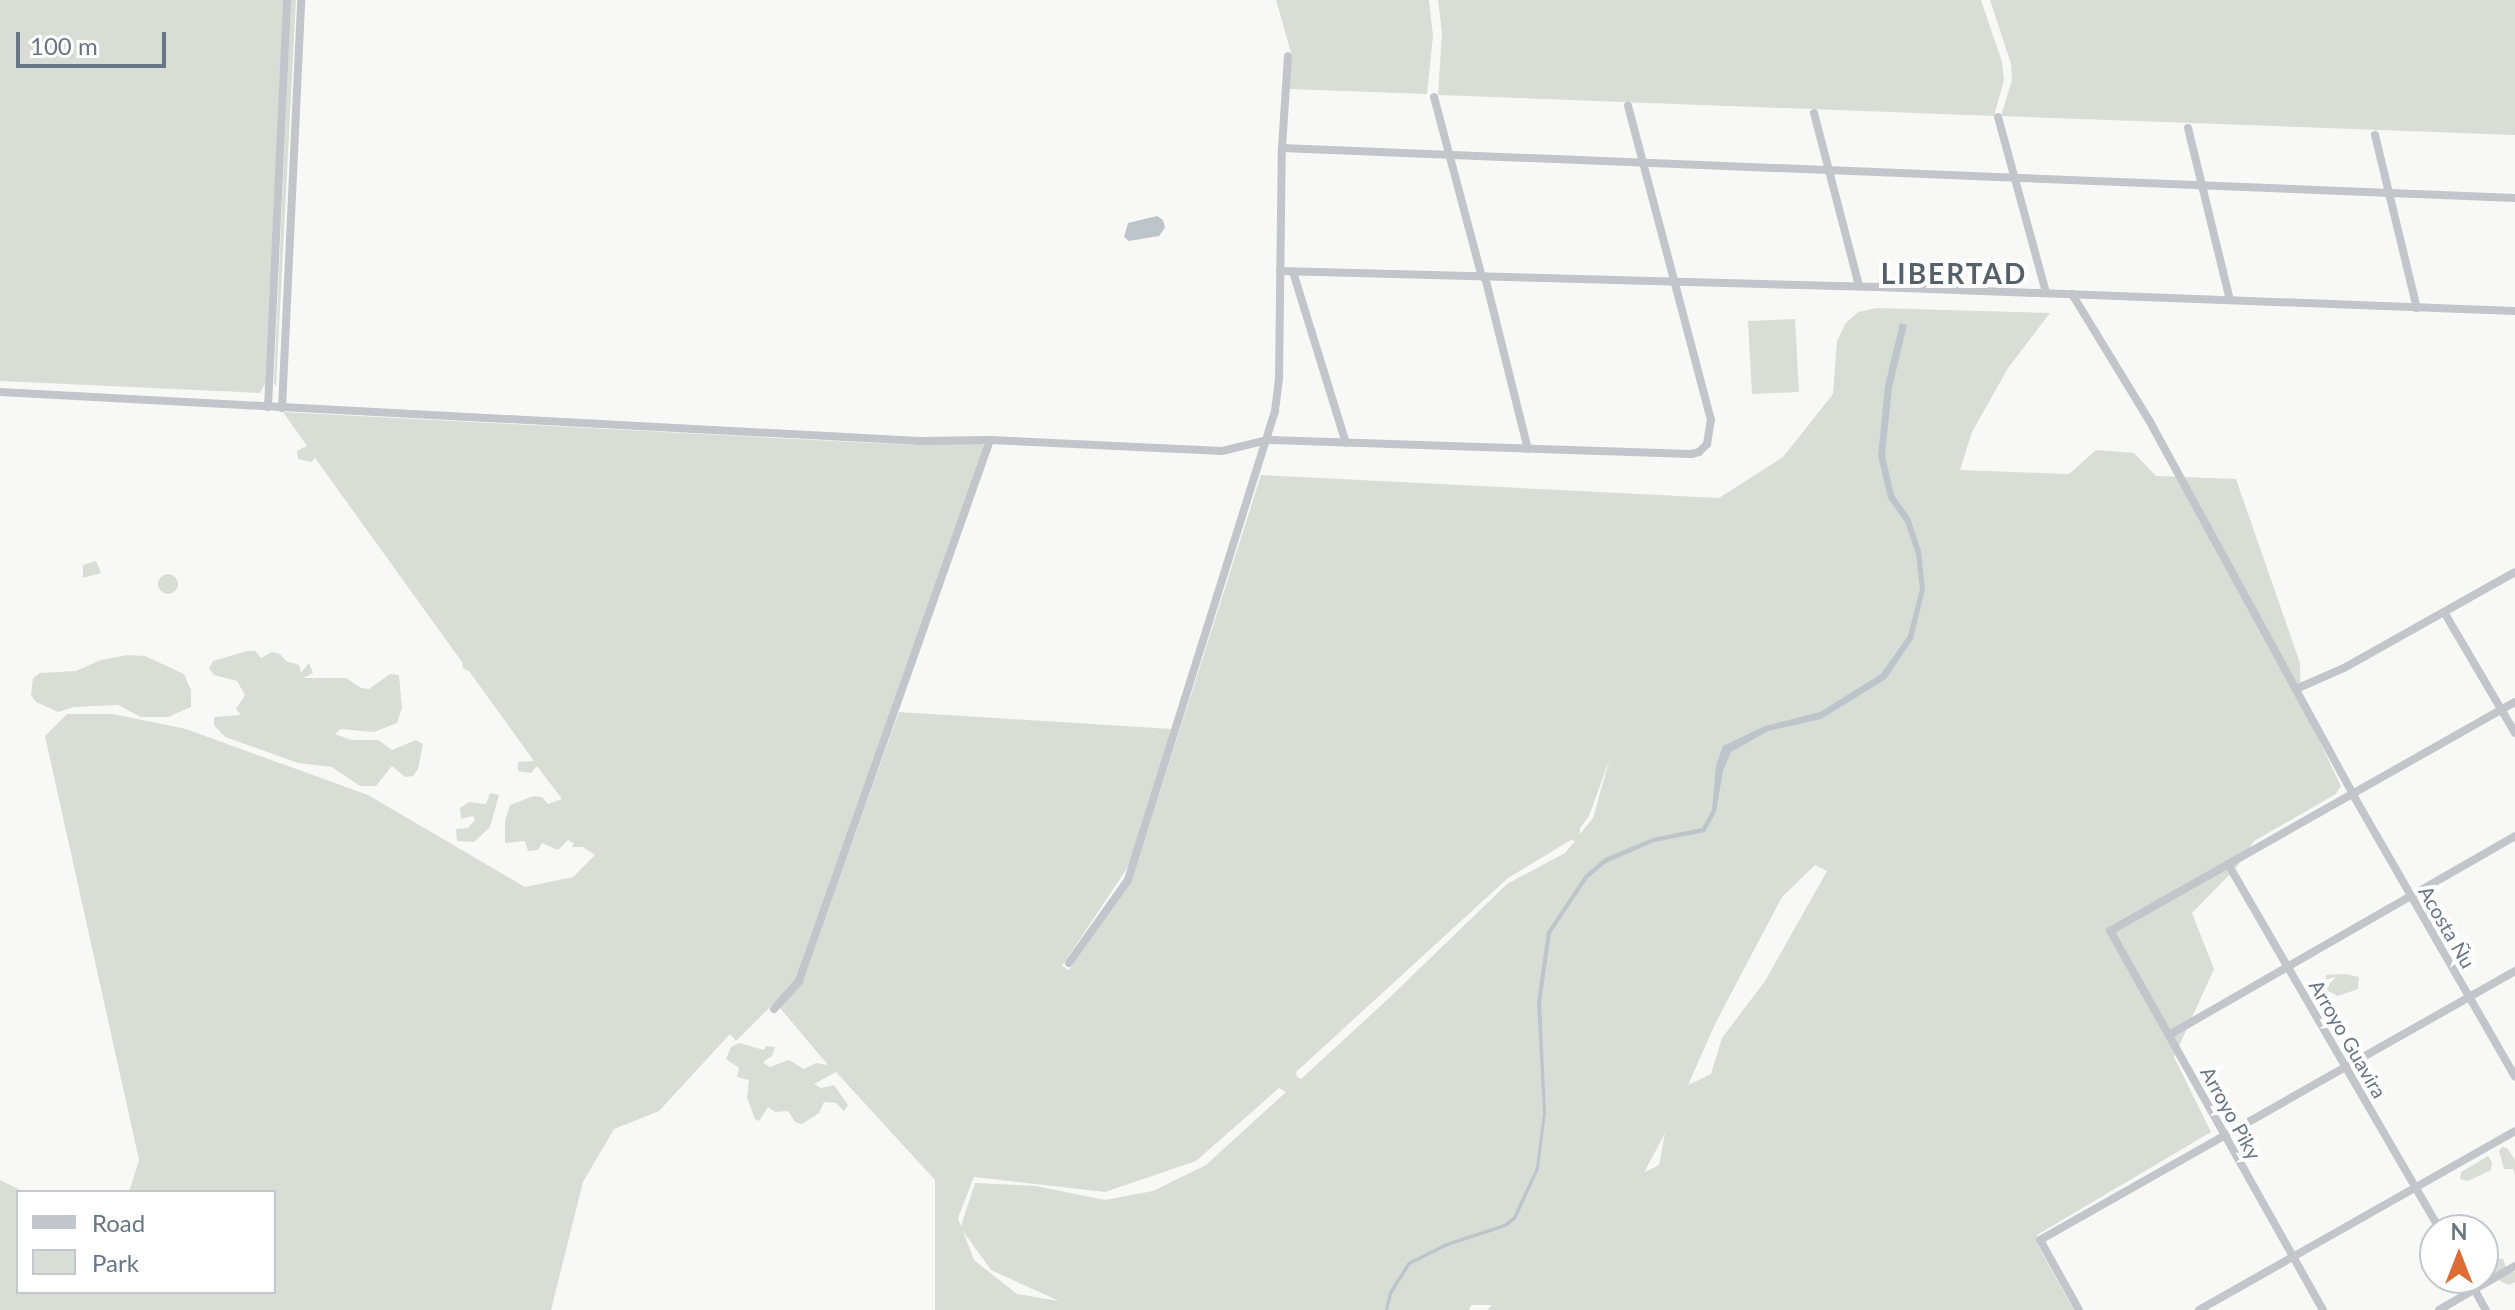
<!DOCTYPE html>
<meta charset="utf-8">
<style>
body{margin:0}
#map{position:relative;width:2515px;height:1310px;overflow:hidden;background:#f8f9f6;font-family:Lato,sans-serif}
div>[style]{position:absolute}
.green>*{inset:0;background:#d8ddd5}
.round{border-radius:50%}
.water>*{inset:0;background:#bdc5cb}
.street>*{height:8px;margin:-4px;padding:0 4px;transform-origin:4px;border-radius:4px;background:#c2c5c9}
span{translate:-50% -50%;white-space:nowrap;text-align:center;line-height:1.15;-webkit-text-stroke:8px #fff;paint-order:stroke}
.street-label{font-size:20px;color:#697686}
.district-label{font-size:28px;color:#56606b;font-weight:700;letter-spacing:2px}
.legend{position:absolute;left:16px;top:1190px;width:260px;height:104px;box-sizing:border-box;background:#fff;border:2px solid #c3c8cf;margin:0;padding:10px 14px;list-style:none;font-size:24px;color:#697686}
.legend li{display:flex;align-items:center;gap:16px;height:40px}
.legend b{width:40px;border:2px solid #c3c8cf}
.north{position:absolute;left:2419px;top:1214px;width:80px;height:80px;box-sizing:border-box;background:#fff;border:2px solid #c3c8cf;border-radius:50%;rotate:0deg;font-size:22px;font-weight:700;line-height:32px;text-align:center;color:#697686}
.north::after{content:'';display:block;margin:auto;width:28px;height:36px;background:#dd6d32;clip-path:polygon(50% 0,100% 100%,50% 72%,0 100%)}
.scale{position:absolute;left:16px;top:32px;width:150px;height:36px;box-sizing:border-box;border:4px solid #697686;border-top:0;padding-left:10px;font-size:24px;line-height:28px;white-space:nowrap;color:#697686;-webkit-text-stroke:6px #fff;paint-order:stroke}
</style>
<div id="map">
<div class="green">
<div style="clip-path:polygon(0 0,284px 0,265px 383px,260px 393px,0 381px)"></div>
<div style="clip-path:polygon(291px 0,296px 0,276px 386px,274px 383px)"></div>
<div style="clip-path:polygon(1276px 0,1429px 0,1433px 36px,1427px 94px,1288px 89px,1292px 56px)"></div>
<div style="clip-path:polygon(1438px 0,1981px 0,2002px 62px,2004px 80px,1994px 116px,1438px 95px,1442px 33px)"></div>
<div style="clip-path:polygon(1990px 0,2515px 0,2515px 135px,2001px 116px,2012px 80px,2011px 64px)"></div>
<div style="clip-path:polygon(evenodd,1877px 308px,2050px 313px,2008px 368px,1972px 432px,1960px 470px,2069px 474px,2096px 450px,2134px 453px,2156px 476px,2236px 479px,2300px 663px,2301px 703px,2341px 786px,2336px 794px,2254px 841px,2237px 867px,2192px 913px,2214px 969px,2174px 1057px,2211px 1132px,2037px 1235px,2037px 1244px,2074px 1310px,1487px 1310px,1492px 1305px,1471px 1305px,1469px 1310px,935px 1310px,935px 1180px,836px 1072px,814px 1084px,821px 1088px,834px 1085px,848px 1105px,844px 1111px,836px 1103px,824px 1102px,819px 1113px,802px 1124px,795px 1122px,788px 1111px,775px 1112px,768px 1107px,759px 1121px,755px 1119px,747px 1098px,749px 1080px,737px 1077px,739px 1068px,726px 1059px,731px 1047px,739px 1043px,764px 1050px,766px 1046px,775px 1047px,772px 1056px,763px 1062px,770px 1067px,789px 1060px,804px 1069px,816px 1063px,828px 1065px,780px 1008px,803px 981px,899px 712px,1172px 729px,1130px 864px,1062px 966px,1069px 970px,1132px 880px,1261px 475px,1719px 498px,1783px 457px,1833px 394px,1837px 341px,1845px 324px,1858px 312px,1877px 308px,1610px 758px,1593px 818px,1580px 834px,1580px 828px,1589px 816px,1610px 758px,1877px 308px,1571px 840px,1575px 841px,1565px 853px,1507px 884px,1388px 999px,1301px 1079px,1297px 1077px,1296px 1072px,1508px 878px,1571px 840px,1877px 308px,1815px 865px,1827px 871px,1765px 981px,1722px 1038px,1711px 1074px,1688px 1085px,1716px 1022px,1782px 897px,1815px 865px,1877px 308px,1279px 1088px,1286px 1092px,1206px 1165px,1153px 1191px,1105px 1200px,1036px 1186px,975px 1183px,961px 1226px,958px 1218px,974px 1177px,1105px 1192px,1196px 1161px,1279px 1088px,1877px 308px,1665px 1133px,1659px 1165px,1645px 1172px,1645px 1171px,1665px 1133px,1877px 308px,963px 1231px,991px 1270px,1059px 1301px,1017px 1294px,974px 1260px,963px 1231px)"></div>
<div style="clip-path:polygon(1795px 319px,1799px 392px,1752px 394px,1748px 321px)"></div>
<div style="clip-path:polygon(283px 412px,912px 445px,980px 442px,985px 446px,797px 980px,736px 1041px,730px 1034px,659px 1111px,614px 1129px,583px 1182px,551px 1310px,0 1310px,0 1180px,24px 1192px,18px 1192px,18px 1292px,274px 1292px,274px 1192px,129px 1192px,139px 1160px,45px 736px,67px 714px,113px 714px,186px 729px,368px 795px,525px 887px,573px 877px,595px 855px,583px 847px,572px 847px,574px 843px,568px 840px,558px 850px,542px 843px,538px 850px,528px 851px,525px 841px,505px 843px,505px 821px,510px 805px,533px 796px,542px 797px,548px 804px,562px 799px,537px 766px,531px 773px,518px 771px,518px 762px,534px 761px,469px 671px,463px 668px,462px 662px,315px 458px,311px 462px,298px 459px,297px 451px,307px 446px)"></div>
<div style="clip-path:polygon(96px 561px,101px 573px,83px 578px,83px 565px)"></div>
<div class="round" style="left:158px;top:574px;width:20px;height:20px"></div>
<div style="clip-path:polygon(247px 651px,255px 651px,261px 658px,272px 652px,280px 654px,286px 661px,299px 665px,301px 673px,309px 663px,313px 673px,303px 678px,346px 678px,361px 688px,369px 689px,390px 674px,399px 675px,402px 708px,397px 723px,374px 732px,341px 729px,335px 734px,351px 740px,378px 740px,392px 750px,416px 740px,423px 744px,418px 769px,413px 776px,405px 777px,392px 766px,376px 786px,360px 786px,332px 767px,298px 763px,225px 737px,214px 725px,214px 717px,241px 715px,236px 709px,245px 695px,237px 681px,214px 675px,209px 668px,213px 661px)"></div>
<div style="clip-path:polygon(128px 655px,145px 656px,184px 674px,191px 690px,191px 707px,168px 717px,141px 717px,118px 705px,74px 707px,58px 712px,36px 702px,31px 695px,33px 678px,40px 673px,76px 671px,101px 660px)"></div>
<div style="clip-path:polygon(490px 793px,499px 795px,490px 827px,474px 842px,457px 841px,456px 829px,468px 828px,475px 820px,473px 816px,461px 819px,460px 808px,469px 802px,486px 804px)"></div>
<div style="clip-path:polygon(2346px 974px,2359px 977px,2358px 989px,2338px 996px,2326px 990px,2326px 975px)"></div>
<div style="clip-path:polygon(2502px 1147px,2507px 1148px,2515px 1160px,2515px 1175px,2513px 1169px,2504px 1169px,2499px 1151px)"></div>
<div style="clip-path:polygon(2488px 1156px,2492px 1162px,2491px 1170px,2468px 1181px,2460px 1179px,2461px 1172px)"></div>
<div style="clip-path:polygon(2483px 1256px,2503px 1259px,2507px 1271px,2515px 1272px,2515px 1282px,2509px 1285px,2491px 1277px,2482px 1280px)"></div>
</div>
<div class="water">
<div style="clip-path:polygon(1157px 216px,1163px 220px,1165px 228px,1159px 236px,1129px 241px,1124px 237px,1128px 223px)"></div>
<div style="clip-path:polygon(1900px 323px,1907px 325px,1892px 388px,1885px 455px,1894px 495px,1910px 518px,1921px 551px,1925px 589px,1913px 639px,1886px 679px,1821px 719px,1768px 731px,1731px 752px,1723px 771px,1716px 812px,1705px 832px,1654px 842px,1606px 863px,1588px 878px,1551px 933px,1541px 1003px,1546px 1113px,1539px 1169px,1516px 1219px,1506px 1227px,1448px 1246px,1410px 1265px,1392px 1294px,1388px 1310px,1385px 1310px,1389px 1292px,1408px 1262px,1446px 1243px,1504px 1224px,1513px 1217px,1536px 1168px,1543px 1113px,1537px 1002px,1547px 932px,1585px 875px,1605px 858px,1653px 838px,1702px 828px,1712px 810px,1716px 765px,1723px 746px,1765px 726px,1820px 712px,1881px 674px,1908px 636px,1920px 589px,1916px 554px,1905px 522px,1888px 498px,1878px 456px,1885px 386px)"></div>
</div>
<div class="street">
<div style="left:1434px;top:97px;width:186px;rotate:75.1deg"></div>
<div style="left:1814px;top:113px;width:179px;rotate:75.4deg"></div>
<div style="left:1998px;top:117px;width:182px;rotate:74.7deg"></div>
<div style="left:2188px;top:128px;width:177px;rotate:76.3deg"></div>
<div style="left:2375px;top:135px;width:178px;rotate:76.4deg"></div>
<div style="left:1282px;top:148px;width:1234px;rotate:2.32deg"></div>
<div style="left:1280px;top:271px;width:597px;rotate:1.54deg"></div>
<div style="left:1877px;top:287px;width:638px;rotate:2.15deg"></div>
<div style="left:1293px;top:272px;width:179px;rotate:72.8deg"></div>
<div style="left:1485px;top:277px;width:177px;rotate:76deg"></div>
<div style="left:2072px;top:294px;width:148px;rotate:58.6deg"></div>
<div style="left:2149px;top:420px;width:425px;rotate:61.4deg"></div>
<div style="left:2352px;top:793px;width:327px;rotate:60.1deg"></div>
<div style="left:0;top:392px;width:921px;rotate:3.05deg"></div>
<div style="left:920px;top:441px;width:70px;rotate:-0.8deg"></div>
<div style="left:990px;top:440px;width:232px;rotate:2.7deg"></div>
<div style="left:1222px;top:451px;width:46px;rotate:-13.7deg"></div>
<div style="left:1267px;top:440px;width:424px;rotate:1.9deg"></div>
<div style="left:1691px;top:454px;width:8px;rotate:-14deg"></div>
<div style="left:1699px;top:452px;width:11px;rotate:-45deg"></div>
<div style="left:1707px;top:444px;width:24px;rotate:-81deg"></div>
<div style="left:1711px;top:420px;width:325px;rotate:-104.8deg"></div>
<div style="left:268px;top:407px;width:407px;rotate:-87.3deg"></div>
<div style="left:282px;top:408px;width:408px;rotate:-87.3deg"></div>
<div style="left:2444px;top:612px;width:140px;rotate:59.6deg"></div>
<div style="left:2296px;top:689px;width:52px;rotate:-23.6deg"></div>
<div style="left:2344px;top:668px;width:196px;rotate:-29.3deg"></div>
<div style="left:2228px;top:864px;width:423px;rotate:59.9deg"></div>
<div style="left:1069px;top:963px;width:102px;rotate:-54.6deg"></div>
<div style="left:1128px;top:880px;width:491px;rotate:-72.6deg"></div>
<div style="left:1275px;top:411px;width:32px;rotate:-83deg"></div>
<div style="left:1279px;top:379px;width:231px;rotate:-89.3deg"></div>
<div style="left:1282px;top:148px;width:92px;rotate:-86.3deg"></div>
<div style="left:774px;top:1009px;width:38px;rotate:-48deg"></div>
<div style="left:799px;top:981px;width:574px;rotate:-70.55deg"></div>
<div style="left:2169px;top:1035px;width:399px;rotate:-29.9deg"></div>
<div style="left:2468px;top:1278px;width:37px;rotate:61deg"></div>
<div style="left:2079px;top:1310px;width:80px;rotate:-119.1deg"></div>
<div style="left:2040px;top:1240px;width:546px;rotate:-29.52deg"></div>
<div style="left:2199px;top:1310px;width:363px;rotate:-29.5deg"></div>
<div style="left:2323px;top:1310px;width:435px;rotate:-119.3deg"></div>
<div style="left:2110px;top:931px;width:465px;rotate:-29.5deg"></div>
<div style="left:2439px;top:1310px;width:88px;rotate:-30.1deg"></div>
</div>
<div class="street-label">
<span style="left:2447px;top:927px;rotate:60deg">Acosta Ñu</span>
<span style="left:2348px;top:1039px;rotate:60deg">Arroyo Guavira</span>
<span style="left:2231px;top:1113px;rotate:61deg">Arroyo Piky</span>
</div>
<div class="district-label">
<span style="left:1954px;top:273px">LIBERTAD</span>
</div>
<ul class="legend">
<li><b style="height:10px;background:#c2c5c9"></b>Road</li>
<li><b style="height:22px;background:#d8ddd5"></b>Park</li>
</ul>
<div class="north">N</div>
<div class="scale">100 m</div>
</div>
